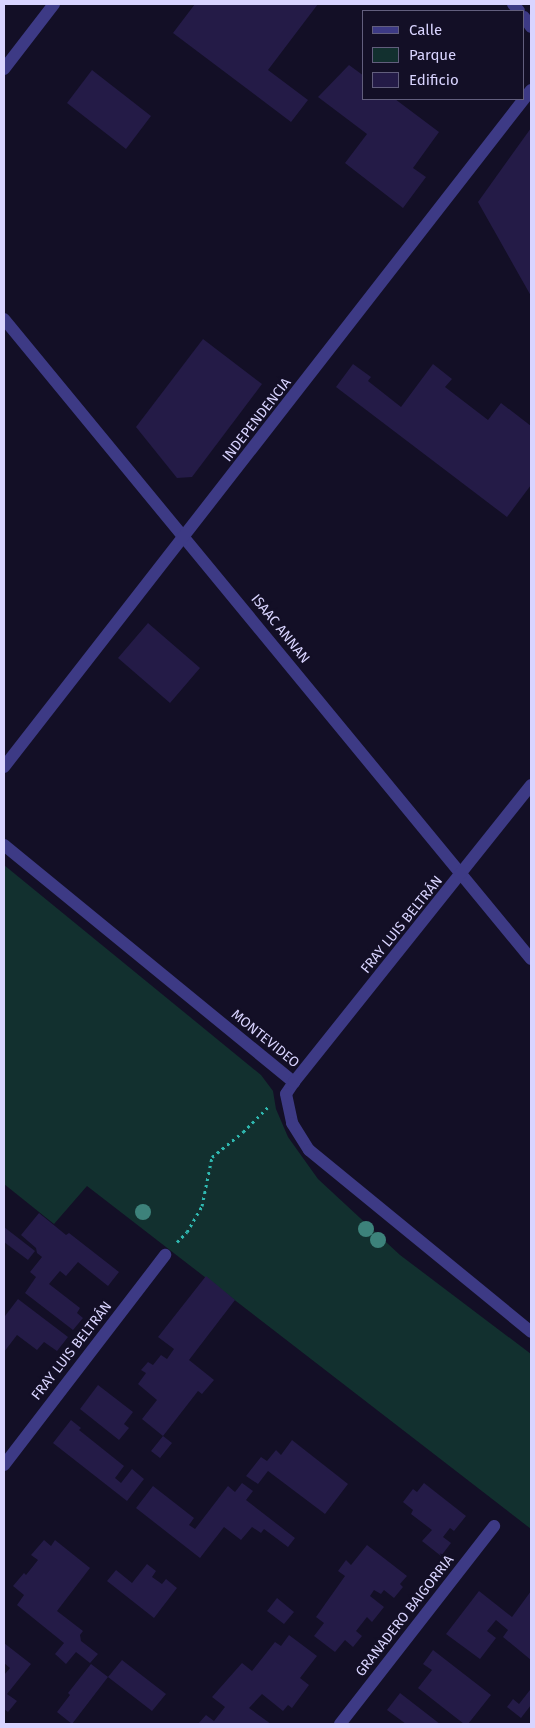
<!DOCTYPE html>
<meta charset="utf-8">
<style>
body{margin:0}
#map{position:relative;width:535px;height:1728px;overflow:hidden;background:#130f26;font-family:"Fira Sans",sans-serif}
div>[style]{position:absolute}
.green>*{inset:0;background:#12302f}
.building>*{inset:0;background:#241b47}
.path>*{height:3px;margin-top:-1.5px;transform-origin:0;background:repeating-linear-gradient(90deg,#2fb8b0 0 2.5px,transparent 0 6.5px)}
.minor>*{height:12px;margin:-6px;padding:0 6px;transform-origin:6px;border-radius:6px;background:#3d3a85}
.trees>*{width:16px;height:16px;margin:-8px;border-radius:50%;background:#3d827b}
span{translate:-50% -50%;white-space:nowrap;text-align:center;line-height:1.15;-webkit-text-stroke:4px #130f26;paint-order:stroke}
.street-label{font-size:14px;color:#d9d4ff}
.frame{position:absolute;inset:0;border:5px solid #d9d4ff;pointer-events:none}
.legend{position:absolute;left:362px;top:10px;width:162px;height:90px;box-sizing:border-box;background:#130f26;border:1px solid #625e7d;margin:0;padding:6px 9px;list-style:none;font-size:15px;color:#d9d4ff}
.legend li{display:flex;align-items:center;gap:10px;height:25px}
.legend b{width:25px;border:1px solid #625e7d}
</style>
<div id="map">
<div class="green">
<div style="clip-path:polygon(4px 865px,261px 1075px,273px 1091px,276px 1109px,288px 1137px,318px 1179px,400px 1255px,531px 1354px,531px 1529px,87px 1186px,54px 1224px,4px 1184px)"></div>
</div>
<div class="building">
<div style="clip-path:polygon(195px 4px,318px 4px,268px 70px,308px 100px,291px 122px,173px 33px)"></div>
<div style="clip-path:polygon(349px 65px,364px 76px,364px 99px,395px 99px,439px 132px,413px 168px,426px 177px,403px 208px,345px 163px,367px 134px,318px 97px)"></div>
<div style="clip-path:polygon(92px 70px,151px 116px,126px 149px,67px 103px)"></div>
<div style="clip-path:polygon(531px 128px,531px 296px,478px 202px)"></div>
<div style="clip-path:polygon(203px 339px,262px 384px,192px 477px,177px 478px,136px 427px)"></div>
<div style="clip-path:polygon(353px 364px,371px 377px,368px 381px,401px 407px,433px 364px,452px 379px,445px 387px,488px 420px,501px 403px,531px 426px,531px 485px,507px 517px,336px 387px)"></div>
<div style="clip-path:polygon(148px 623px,200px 668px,170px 703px,118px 658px)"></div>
<div style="clip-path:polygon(39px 1213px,66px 1235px,69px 1233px,119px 1272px,108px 1286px,78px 1262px,66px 1276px,60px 1271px,49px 1284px,80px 1308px,77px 1313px,83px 1318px,73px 1330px,25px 1293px,36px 1277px,30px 1272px,42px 1257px,37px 1253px,36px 1248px,21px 1235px)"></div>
<div style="clip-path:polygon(4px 1227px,35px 1251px,28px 1260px,4px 1242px)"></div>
<div style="clip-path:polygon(206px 1276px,235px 1300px,189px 1360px,214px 1380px,202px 1394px,198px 1391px,163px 1436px,172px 1443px,160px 1458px,151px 1451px,163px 1436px,142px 1419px,157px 1400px,138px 1384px,146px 1373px,141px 1370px,148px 1362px,153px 1365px,161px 1355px,167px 1359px,174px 1349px,158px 1337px)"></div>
<div style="clip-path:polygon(18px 1299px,68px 1337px,57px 1351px,44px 1342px,37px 1350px,17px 1335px,4px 1352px,4px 1315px,5px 1316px)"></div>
<div style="clip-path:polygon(98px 1385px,133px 1412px,124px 1424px,129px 1428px,119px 1440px,80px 1409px)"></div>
<div style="clip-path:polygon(71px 1420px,81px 1428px,79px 1430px,124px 1466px,115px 1478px,121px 1483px,132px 1469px,144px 1479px,127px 1501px,53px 1443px)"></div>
<div style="clip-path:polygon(292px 1440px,348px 1484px,325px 1514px,268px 1471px,258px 1484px,246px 1476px,261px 1457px,267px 1461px,276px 1450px,281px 1455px)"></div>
<div style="clip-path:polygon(242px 1483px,253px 1491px,246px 1500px,295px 1538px,288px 1547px,264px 1529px,261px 1533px,252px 1527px,241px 1540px,224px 1527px,200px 1558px,136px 1508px,153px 1486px,194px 1518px,189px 1525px,195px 1529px,228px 1486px,235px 1492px)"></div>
<div style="clip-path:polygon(424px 1483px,466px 1516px,454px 1531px,450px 1528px,443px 1537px,451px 1543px,441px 1556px,422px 1541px,432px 1530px,411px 1514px,413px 1510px,403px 1502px,413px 1489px,417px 1492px)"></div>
<div style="clip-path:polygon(44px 1540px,51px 1546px,55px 1540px,90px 1568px,57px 1611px,83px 1631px,80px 1635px,81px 1641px,98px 1654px,90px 1663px,76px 1652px,66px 1664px,55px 1654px,64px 1643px,17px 1605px,24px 1595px,13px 1586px,24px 1573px,26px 1575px,38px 1560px,31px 1555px)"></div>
<div style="clip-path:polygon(367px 1545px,407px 1576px,400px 1584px,403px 1587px,394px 1598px,384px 1590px,381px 1594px,374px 1590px,370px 1596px,384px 1607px,372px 1622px,367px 1617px,356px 1631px,362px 1636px,353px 1647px,345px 1640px,335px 1652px,314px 1636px,324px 1623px,316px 1617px,345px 1576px,338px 1571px,346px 1560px,351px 1565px)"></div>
<div style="clip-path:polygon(147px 1564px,156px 1571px,152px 1577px,162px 1584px,166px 1579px,177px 1588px,154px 1618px,107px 1581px,116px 1570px,132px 1583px)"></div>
<div style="clip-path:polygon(479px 1591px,512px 1617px,531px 1591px,531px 1660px,503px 1637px,508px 1630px,496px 1620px,487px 1631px,496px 1638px,480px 1659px,446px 1634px)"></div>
<div style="clip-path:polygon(277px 1598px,294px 1612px,284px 1624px,267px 1611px)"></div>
<div style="clip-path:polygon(289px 1635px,317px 1656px,300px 1678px,309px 1685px,292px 1708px,288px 1705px,283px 1711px,262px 1694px,249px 1708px,271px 1724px,198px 1724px,206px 1715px,214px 1721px,225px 1707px,212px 1697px,242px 1663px,252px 1671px,275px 1642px,281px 1646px)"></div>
<div style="clip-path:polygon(4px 1643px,31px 1664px,7px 1694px,17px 1701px,8px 1712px,4px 1709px,4px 1675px,10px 1668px,4px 1663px)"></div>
<div style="clip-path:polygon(433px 1650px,491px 1695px,468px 1724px,464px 1724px,418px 1688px,432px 1670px,423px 1664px)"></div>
<div style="clip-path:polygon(122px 1660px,166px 1694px,152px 1711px,108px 1677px)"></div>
<div style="clip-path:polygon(91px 1664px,108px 1677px,72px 1724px,57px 1712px,70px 1695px,68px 1693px)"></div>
<div style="clip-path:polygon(530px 1690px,531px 1705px,521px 1718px,507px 1707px,513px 1699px,519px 1704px)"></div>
<div style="clip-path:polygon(400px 1693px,440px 1724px,406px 1724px,387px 1710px)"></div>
</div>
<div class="path">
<div style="left:177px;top:1242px;width:14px;rotate:-45deg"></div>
<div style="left:187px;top:1232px;width:30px;rotate:-60deg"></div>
<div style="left:202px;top:1206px;width:50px;rotate:-78.5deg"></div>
<div style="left:212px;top:1157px;width:40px;rotate:-39deg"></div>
<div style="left:243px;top:1132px;width:38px;rotate:-45deg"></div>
</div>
<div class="minor">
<div style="left:513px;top:4px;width:9px;rotate:49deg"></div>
<div style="left:524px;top:17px;width:12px;rotate:55deg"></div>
<div style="left:4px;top:69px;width:82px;rotate:-52.4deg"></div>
<div style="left:4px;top:319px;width:829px;rotate:50.53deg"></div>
<div style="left:4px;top:767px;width:858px;rotate:-52.1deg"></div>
<div style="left:4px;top:845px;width:375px;rotate:39.3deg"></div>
<div style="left:294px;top:1082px;width:14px;rotate:124deg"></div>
<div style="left:286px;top:1094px;width:30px;rotate:78deg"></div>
<div style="left:292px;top:1123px;width:32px;rotate:58deg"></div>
<div style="left:309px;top:1150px;width:287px;rotate:39.3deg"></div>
<div style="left:294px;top:1082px;width:380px;rotate:-51.4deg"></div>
<div style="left:4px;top:1465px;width:265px;rotate:-52.5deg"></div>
<div style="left:340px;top:1724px;width:251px;rotate:-52.1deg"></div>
</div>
<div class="trees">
<div style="left:143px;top:1212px"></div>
<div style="left:366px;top:1229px"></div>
<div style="left:378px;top:1240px"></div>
</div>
<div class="street-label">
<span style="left:257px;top:420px;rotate:-52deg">INDEPENDENCIA</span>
<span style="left:280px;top:629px;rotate:51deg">ISAAC ANNAN</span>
<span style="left:402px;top:925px;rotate:-51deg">FRAY LUIS BELTRÁN</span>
<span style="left:265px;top:1039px;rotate:39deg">MONTEVIDEO</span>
<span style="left:72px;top:1351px;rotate:-52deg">FRAY LUIS BELTRÁN</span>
<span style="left:405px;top:1616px;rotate:-52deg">GRANADERO BAIGORRIA</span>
</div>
<div class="frame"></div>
<ul class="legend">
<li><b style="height:6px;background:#3d3a85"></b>Calle</li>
<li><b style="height:14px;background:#12302f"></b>Parque</li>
<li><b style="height:14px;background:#241b47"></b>Edificio</li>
</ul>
</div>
